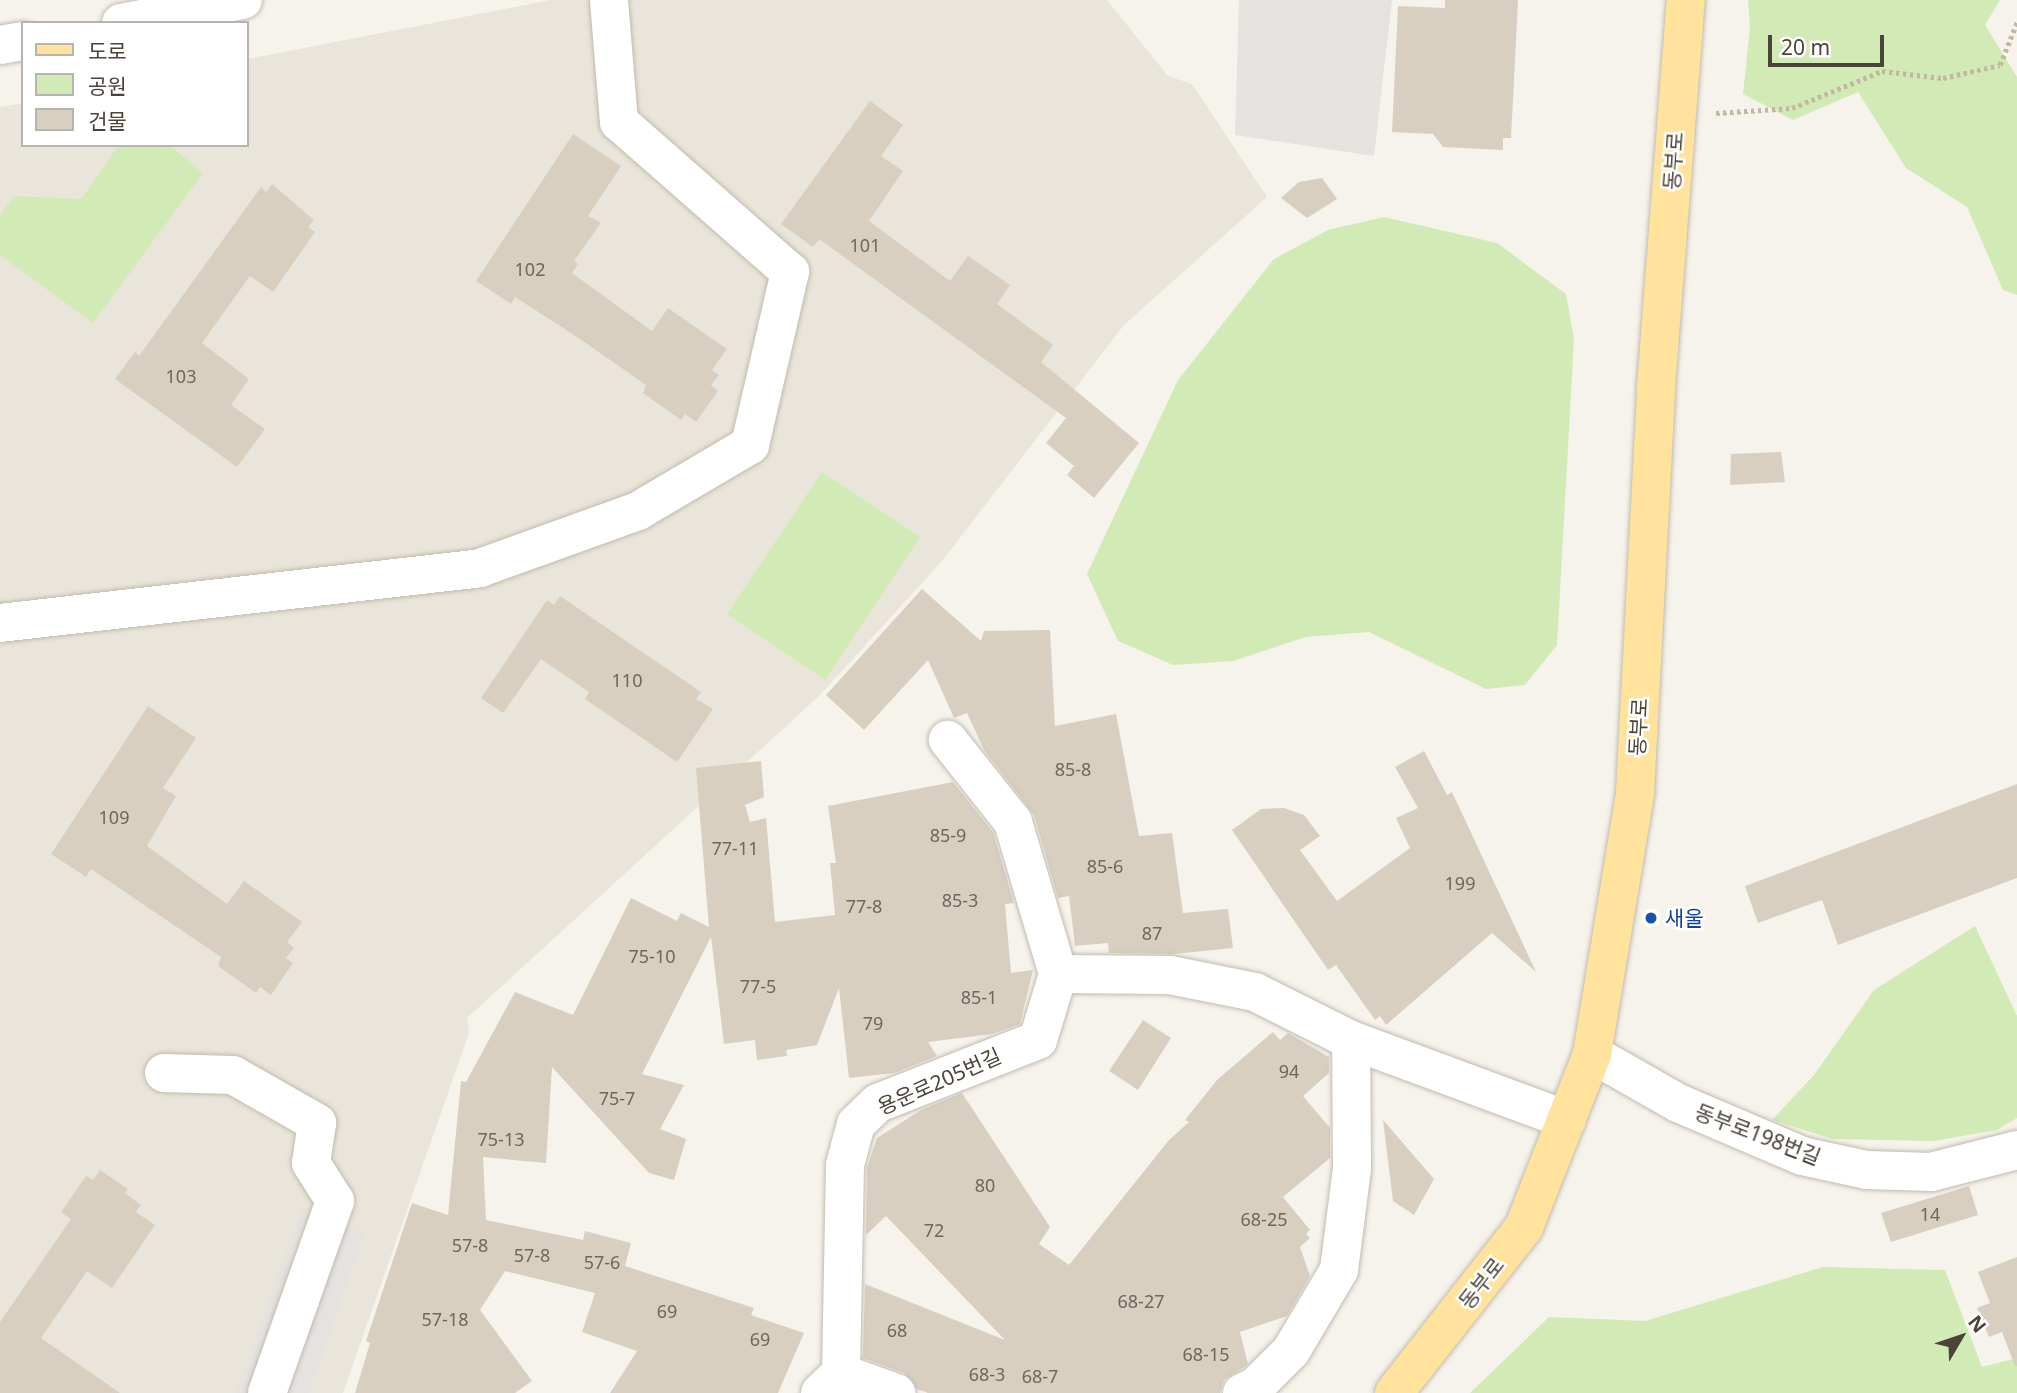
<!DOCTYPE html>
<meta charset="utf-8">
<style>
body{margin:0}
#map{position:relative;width:2017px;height:1393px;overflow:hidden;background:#f6f3ec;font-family:"Noto Sans","Noto Sans KR",sans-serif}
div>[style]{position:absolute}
.residential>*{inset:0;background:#eae5da}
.green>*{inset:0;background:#d2eab5}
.parking>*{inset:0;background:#e5e3e0}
.building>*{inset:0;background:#d8cfc1}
.path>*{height:4.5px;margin-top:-2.25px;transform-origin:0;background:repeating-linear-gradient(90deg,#c4b79f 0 3.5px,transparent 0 7px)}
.roads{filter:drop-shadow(0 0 2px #c2bbae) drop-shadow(0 0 2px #c2bbae)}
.minor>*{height:38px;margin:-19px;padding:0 19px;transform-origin:19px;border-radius:19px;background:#fff}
.major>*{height:38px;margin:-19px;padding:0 19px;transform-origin:19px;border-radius:19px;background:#ffe39c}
.dots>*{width:19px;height:19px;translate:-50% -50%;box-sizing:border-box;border:4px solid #fff;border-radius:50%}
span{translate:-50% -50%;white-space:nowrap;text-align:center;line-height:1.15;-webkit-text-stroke:5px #fff;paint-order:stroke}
.number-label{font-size:18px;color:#6e675b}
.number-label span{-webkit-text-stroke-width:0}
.street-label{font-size:21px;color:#4b4439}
.transit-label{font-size:21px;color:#164399}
.left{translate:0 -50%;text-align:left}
.legend{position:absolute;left:21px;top:21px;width:228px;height:126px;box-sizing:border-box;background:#fff;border:2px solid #b7b4b0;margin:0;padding:9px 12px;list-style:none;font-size:21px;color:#4b4439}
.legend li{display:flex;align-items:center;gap:14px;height:35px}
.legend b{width:35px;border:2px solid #b7b4b0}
.north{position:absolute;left:1926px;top:1302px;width:70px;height:70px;-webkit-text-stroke:5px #fff;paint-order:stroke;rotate:51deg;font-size:19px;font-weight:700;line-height:28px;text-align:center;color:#4b4439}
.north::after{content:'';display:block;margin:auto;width:24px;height:32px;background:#4b4439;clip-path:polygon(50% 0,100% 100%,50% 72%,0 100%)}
.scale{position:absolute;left:1768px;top:35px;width:116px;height:32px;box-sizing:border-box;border:4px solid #4b4439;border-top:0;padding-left:9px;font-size:21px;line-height:24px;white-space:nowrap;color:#4b4439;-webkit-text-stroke:5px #fff;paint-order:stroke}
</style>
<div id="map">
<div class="residential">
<div style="clip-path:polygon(551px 0,1107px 0,1168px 76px,1192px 84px,1267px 197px,1124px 325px,942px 561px,819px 696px,467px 1018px,469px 1033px,343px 1393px,0 1393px,0 107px,23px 103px,23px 145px,247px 145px,247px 59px)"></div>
</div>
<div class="green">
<div style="clip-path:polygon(1748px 0,2000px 0,1985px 25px,2017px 77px,2017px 295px,2003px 290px,1967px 207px,1906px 168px,1858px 92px,1793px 120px,1743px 94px,1750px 28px)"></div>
<div style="clip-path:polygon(119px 145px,169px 145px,203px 173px,93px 323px,0 255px,0 215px,14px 196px,81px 199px)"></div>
<div style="clip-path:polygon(1384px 217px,1497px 243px,1566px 294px,1574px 339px,1557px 645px,1525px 685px,1486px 689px,1369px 632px,1306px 637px,1233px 661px,1173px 665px,1118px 641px,1087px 574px,1178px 380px,1274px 259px,1328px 230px)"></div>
<div style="clip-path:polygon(822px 472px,920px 537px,825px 680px,727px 614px)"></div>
<div style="clip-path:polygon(1975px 926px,2017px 1016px,2017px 1118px,1997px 1130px,1934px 1141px,1833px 1139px,1772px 1120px,1814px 1075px,1874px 990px)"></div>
<div style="clip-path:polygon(1823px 1267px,1945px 1270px,1982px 1367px,2017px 1358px,2017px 1393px,1470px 1393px,1549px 1317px,1645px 1321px)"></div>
</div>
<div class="parking">
<div style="clip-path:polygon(1239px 0,1392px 0,1374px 156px,1235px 135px)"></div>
<div style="clip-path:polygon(301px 1210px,365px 1233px,309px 1393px,236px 1393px)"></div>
</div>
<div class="building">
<div style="clip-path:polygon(1445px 0,1518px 0,1511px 138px,1503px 138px,1503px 150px,1443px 147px,1433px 134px,1392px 132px,1398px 6px,1445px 8px)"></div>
<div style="clip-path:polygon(870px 101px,903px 125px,881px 156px,903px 171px,869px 221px,950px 281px,968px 256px,1010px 285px,997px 304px,1053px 345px,1041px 362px,1139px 443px,1094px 498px,1067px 475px,1074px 466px,1046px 443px,1066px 418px,819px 239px,813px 247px,781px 224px)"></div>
<div style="clip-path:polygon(573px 134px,621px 166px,588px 216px,601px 223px,574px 261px,578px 264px,572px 273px,652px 331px,668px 308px,727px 349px,712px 370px,719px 375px,711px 385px,718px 391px,696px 422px,685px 414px,681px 420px,643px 393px,646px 385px,580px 339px,515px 297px,511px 304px,476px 281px)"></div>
<div style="clip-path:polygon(1322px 178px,1337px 199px,1307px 218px,1281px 198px,1299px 182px)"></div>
<div style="clip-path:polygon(272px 184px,314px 220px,308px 227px,315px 232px,273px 292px,250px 276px,202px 343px,249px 379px,231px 405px,265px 429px,237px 467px,115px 379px,135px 352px,139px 356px,261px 187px,266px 192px)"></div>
<div style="clip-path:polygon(1781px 452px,1785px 482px,1730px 485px,1731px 454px)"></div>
<div style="clip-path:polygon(922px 589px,981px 641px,984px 631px,1050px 630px,1055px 726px,1116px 714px,1139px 836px,1172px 833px,1183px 913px,1228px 909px,1233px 948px,1174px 954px,1109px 953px,1108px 943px,1075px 946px,1069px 896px,1058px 898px,1034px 815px,984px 750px,967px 713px,954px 718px,928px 660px,864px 730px,826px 695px)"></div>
<div style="clip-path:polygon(560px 596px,701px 692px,696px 699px,713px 709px,677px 762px,585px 699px,589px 692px,541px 659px,503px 713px,481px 698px,547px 600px,554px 605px)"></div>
<div style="clip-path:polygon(148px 706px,196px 738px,163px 788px,176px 796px,147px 846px,227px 904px,244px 881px,302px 922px,287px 942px,294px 948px,286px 958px,293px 963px,271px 995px,260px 987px,256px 993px,218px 966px,221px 957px,91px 869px,86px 877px,51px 854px)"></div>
<div style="clip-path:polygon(1424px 751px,1447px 795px,1452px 792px,1536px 972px,1492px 933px,1386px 1025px,1380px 1016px,1375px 1020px,1336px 965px,1328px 970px,1232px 830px,1261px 809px,1284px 808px,1304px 815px,1320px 836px,1300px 850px,1337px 901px,1410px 848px,1396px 818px,1418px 808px,1395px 767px)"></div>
<div style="clip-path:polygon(761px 761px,764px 797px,745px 805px,750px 822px,766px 818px,775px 922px,835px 915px,830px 863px,836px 863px,828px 806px,953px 782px,993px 832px,1014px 903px,1005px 904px,1011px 973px,1033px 970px,1020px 1024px,992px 1034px,928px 1042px,937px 1056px,894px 1073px,849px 1078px,839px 988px,817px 1045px,786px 1050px,787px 1056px,757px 1060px,755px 1040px,724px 1044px,711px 937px,642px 1074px,684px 1085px,660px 1129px,686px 1139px,674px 1180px,649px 1173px,552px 1067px,546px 1163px,483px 1157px,486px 1220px,583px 1240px,585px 1231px,631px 1243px,625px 1266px,754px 1308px,751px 1315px,804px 1333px,778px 1393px,610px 1393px,637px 1351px,582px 1332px,595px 1293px,505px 1271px,480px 1310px,532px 1381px,515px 1393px,355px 1393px,370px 1343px,366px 1341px,412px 1203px,448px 1215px,461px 1081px,466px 1082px,515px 992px,573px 1015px,631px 898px,677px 921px,681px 913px,709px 927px,696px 768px)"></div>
<div style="clip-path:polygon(2017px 784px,2017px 878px,1838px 945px,1822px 900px,1758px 923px,1745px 886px)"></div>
<div style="clip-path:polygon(1143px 1020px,1171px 1038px,1138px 1090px,1109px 1071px)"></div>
<div style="clip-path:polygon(1273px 1032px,1280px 1040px,1288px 1033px,1329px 1057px,1329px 1073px,1303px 1096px,1330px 1128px,1330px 1158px,1283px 1197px,1310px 1230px,1306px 1234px,1310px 1238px,1300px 1247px,1310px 1276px,1287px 1316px,1240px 1332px,1248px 1364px,1224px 1380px,1220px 1393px,928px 1393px,917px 1389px,904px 1373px,863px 1358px,865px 1284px,1005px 1340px,886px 1216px,866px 1235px,867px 1168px,877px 1138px,921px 1110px,962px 1093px,1050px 1227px,1039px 1244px,1069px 1265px,1169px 1140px,1189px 1122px,1185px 1120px,1217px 1080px)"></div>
<div style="clip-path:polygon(1383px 1120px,1434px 1179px,1414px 1215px,1393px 1201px)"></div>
<div style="clip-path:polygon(100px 1170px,128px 1189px,125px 1193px,141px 1205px,136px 1212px,155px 1225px,112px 1288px,87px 1271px,41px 1338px,120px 1393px,0 1393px,0 1322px,71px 1219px,61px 1212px,86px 1176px,93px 1180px)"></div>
<div style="clip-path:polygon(1969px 1186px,1978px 1215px,1891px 1242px,1881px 1213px)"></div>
<div style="clip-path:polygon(2017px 1257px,2017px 1366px,2015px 1366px,2002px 1332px,1989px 1337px,1977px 1308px,1990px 1303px,1978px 1272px)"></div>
</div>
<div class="path">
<div style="left:1716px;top:113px;width:76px;rotate:-3.8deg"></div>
<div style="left:1792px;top:108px;width:97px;rotate:-22.3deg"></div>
<div style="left:1882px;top:71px;width:61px;rotate:6.5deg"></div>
<div style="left:1943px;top:78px;width:58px;rotate:-12.8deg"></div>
<div style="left:2000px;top:65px;width:46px;rotate:-68.4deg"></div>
</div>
<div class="roads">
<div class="minor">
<div style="left:121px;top:23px;width:124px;rotate:-10.7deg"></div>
<div style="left:0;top:45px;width:23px;rotate:-10deg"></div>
<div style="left:0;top:623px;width:483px;rotate:-6.5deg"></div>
<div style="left:480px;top:568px;width:168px;rotate:-19.8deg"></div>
<div style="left:638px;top:511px;width:130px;rotate:-30.5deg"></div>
<div style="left:750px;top:445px;width:178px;rotate:-77deg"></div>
<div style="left:790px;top:272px;width:227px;rotate:-138.7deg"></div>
<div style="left:619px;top:122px;width:122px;rotate:-94.7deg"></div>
<div style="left:1058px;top:974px;width:112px;rotate:0.5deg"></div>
<div style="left:1170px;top:975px;width:87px;rotate:11.3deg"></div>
<div style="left:1255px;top:992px;width:107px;rotate:26.6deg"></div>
<div style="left:1351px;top:1040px;width:230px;rotate:20.3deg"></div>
<div style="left:1592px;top:1054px;width:99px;rotate:29.7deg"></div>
<div style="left:1678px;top:1103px;width:135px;rotate:23.1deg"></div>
<div style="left:1802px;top:1156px;width:66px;rotate:12.2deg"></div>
<div style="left:1867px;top:1170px;width:64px;rotate:1.8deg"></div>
<div style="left:1931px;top:1172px;width:89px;rotate:-14.3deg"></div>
<div style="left:164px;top:1073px;width:69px;rotate:1.7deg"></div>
<div style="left:233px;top:1075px;width:97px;rotate:29.7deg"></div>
<div style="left:317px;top:1123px;width:40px;rotate:98.5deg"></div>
<div style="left:311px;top:1163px;width:45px;rotate:57.7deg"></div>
<div style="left:335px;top:1201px;width:204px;rotate:109.5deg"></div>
<div style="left:841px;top:1373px;width:59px;rotate:20deg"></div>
<div style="left:820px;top:1393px;width:29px;rotate:-44deg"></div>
<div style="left:841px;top:1373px;width:208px;rotate:-88.9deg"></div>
<div style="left:845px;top:1165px;width:42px;rotate:-75deg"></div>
<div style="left:856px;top:1124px;width:30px;rotate:-44deg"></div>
<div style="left:878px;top:1103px;width:172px;rotate:-21.5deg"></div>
<div style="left:1038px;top:1040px;width:69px;rotate:-73.1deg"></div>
<div style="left:1058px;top:974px;width:159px;rotate:-106.5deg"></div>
<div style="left:1013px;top:822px;width:105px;rotate:-128.4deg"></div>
<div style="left:1242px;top:1393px;width:16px;rotate:-27deg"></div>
<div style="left:1256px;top:1386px;width:49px;rotate:-45deg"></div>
<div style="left:1291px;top:1351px;width:94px;rotate:-59.3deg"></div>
<div style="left:1339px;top:1270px;width:103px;rotate:-82.7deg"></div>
<div style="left:1352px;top:1168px;width:128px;rotate:-90.4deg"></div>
</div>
<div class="major">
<div style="left:1394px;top:1393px;width:211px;rotate:-51.9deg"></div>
<div style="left:1524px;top:1227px;width:186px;rotate:-68.5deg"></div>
<div style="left:1592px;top:1054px;width:265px;rotate:-80.6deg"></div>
<div style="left:1635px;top:793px;width:407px;rotate:-87deg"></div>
<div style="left:1656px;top:387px;width:388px;rotate:-85.6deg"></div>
</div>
</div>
<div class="dots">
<div style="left:1651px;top:918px;background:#1a4fb4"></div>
</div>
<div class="number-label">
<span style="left:865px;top:245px">101</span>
<span style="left:530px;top:269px">102</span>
<span style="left:181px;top:376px">103</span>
<span style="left:627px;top:680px">110</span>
<span style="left:1073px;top:769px">85-8</span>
<span style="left:114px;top:817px">109</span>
<span style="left:948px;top:835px">85-9</span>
<span style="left:735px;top:848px">77-11</span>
<span style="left:1105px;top:866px">85-6</span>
<span style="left:1460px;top:883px">199</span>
<span style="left:960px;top:900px">85-3</span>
<span style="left:864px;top:906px">77-8</span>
<span style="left:1152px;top:933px">87</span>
<span style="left:652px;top:956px">75-10</span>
<span style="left:758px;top:986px">77-5</span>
<span style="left:979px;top:997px">85-1</span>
<span style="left:873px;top:1023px">79</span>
<span style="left:1289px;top:1071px">94</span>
<span style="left:617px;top:1098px">75-7</span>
<span style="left:501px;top:1139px">75-13</span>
<span style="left:985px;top:1185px">80</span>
<span style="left:1930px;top:1214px">14</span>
<span style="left:1264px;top:1219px">68-25</span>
<span style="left:934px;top:1230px">72</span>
<span style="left:470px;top:1245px">57-8</span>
<span style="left:532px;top:1255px">57-8</span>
<span style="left:602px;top:1262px">57-6</span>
<span style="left:1141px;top:1301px">68-27</span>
<span style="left:667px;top:1311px">69</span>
<span style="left:445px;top:1319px">57-18</span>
<span style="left:897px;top:1330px">68</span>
<span style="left:760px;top:1339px">69</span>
<span style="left:1206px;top:1354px">68-15</span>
<span style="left:987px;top:1374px">68-3</span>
<span style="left:1040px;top:1376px">68-7</span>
</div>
<div class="street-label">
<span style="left:1673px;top:161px;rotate:-86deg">동부로</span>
<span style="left:1638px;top:727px;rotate:-87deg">동부로</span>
<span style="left:939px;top:1081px;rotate:-24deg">용운로205번길</span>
<span style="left:1758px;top:1134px;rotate:21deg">동부로198번길</span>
<span style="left:1481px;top:1283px;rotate:-52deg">동부로</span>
</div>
<div class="transit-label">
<span class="left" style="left:1665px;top:918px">새울</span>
</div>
<ul class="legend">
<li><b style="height:9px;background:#ffe39c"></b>도로</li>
<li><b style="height:19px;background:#d2eab5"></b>공원</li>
<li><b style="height:19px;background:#d8cfc1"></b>건물</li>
</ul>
<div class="north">N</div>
<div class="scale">20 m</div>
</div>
